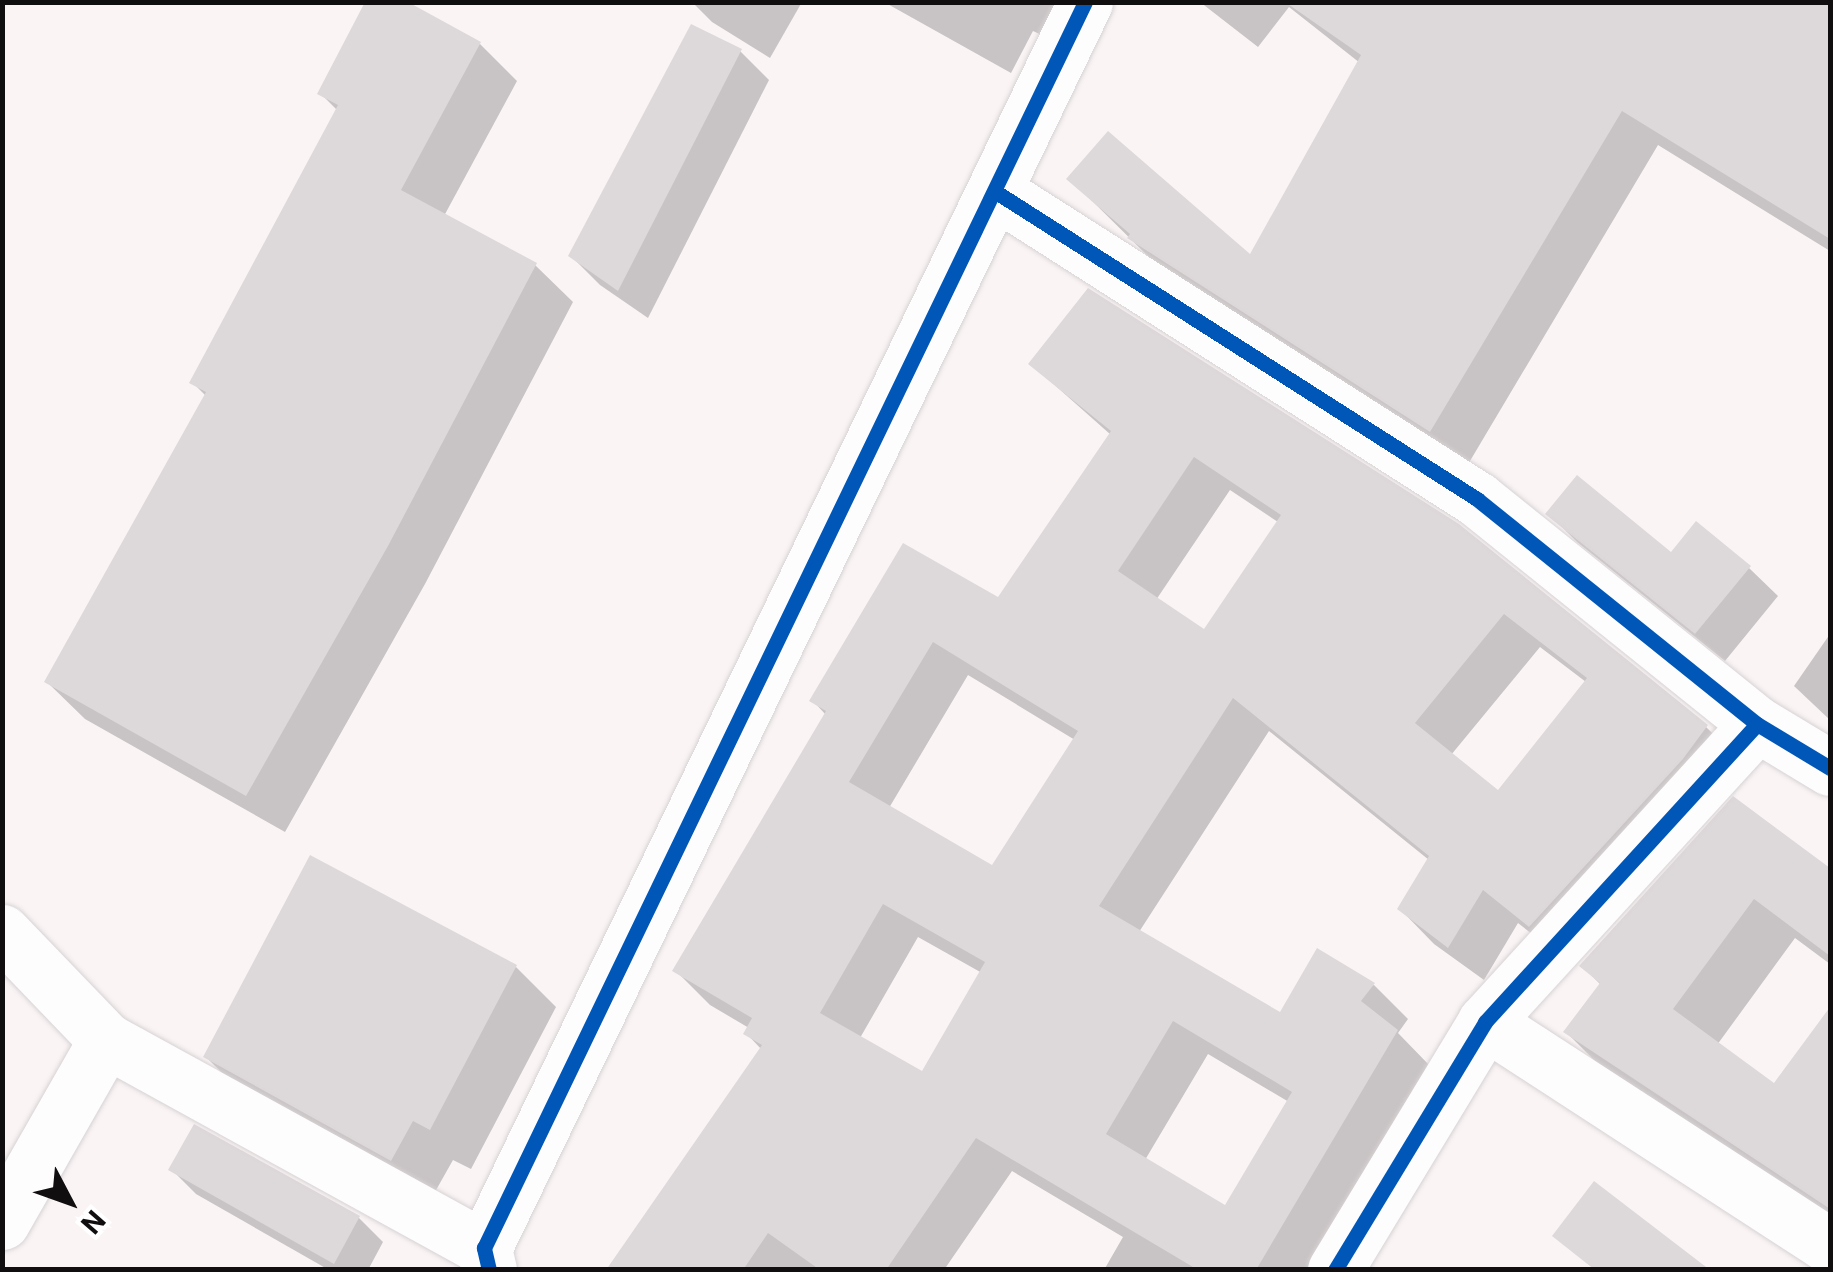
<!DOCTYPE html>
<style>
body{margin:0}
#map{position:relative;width:1833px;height:1272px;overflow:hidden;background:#faf4f5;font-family:Roboto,sans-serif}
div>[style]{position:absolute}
.shadow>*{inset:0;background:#0003}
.building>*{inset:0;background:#ddd8da}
.roads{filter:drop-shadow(0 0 2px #d7d2d3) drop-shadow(0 0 2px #d7d2d3)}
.minor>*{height:55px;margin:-27.5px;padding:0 27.5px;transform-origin:27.5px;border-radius:27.5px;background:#fefdfe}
.cycleway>*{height:15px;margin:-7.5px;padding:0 7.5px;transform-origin:7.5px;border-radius:7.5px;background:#0057b8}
span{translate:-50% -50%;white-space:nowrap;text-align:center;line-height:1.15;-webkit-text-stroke:8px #fff;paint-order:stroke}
.frame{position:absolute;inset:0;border:5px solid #110e0f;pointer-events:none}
.north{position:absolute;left:20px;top:1152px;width:100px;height:100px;-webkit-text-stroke:8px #fff;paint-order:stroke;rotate:131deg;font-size:28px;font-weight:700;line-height:40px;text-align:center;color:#110e0f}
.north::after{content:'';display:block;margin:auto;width:35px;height:45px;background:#110e0f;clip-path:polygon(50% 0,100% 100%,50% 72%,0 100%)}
</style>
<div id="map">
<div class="shadow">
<div style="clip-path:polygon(692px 2px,802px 2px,770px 58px,712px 22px)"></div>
<div style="clip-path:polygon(884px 2px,1065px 2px,1046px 37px,1033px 31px,1011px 73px)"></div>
<div style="clip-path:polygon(1200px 2px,1830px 2px,1830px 251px,1658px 145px,1467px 466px,1166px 274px,1070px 179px,1250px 258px,1360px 63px,1289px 7px,1258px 47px)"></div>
<div style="clip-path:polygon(480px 44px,517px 81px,444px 216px,535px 265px,573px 302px,425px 584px,285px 832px,85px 719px,47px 682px,206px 396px,192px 382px,338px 111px,320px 93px)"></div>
<div style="clip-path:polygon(740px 51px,769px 80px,648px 318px,600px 285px,571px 256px)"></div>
<div style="clip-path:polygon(evenodd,1088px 291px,1706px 727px,1741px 761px,1565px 960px,1518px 923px,1484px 980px,1434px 944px,1400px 909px,1429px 860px,1269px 731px,1139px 932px,1281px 1016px,1374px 985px,1408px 1019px,1398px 1033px,1431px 1067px,1311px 1270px,1104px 1270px,1123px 1237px,1012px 1171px,944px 1270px,609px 1270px,762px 1050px,746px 1033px,749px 1028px,710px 1005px,675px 970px,826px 715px,813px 701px,998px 601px,1111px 435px,1031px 364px,1088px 291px,1230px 490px,1278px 522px,1204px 632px,1156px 600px,1230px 490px,1088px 291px,1540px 647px,1586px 682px,1498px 794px,1451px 755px,1540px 647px,1088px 291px,968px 675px,1075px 740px,993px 868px,889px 808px,968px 675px,1088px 291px,918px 937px,982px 973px,923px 1075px,860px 1038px,918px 937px,1088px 291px,1208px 1054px,1289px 1102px,1226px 1208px,1145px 1160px,1208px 1054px)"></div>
<div style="clip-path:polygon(1549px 514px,1671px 555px,1749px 568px,1778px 596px,1725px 661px,1577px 542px)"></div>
<div style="clip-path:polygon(1830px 634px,1830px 720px,1794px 686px)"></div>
<div style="clip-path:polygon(1734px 800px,1830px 871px,1830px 964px,1795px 938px,1717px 1045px,1775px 1086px,1830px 1011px,1830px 1220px,1607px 1073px,1566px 1032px,1601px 985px,1582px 966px)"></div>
<div style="clip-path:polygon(516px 967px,556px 1007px,471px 1169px,453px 1160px,431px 1199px,246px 1097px,206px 1057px)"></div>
<div style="clip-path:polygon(171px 1169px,359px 1218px,383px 1242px,368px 1270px,329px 1270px,196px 1194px)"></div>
</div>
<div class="building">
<div style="clip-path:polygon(365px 2px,408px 2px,481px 42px,401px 190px,537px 263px,388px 546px,246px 796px,44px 682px,206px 392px,189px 383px,338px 105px,317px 94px)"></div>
<div style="clip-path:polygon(1285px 2px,1830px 2px,1830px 239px,1622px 111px,1430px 432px,1127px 238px,1130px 234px,1066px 179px,1108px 131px,1250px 254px,1361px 55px)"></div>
<div style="clip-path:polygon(691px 24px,742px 49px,618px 291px,568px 256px)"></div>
<div style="clip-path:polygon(evenodd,1088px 288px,1459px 524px,1708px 725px,1683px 759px,1529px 927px,1483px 890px,1448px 948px,1397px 909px,1429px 856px,1233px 698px,1099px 906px,1280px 1012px,1317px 948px,1375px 983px,1361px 1001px,1398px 1030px,1256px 1270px,1198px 1270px,976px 1138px,886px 1270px,820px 1270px,768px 1233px,743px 1270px,606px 1270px,762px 1045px,743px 1034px,752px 1018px,672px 971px,826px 711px,809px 701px,903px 543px,998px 597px,1111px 431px,1028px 364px,1088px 288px,1194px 457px,1281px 515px,1204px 629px,1118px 571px,1194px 457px,1088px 288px,1504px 614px,1587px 678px,1498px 790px,1415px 723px,1504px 614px,1088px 288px,933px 642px,1078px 731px,992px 865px,849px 782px,933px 642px,1088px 288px,883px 904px,985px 962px,922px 1071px,820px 1013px,883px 904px,1088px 288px,1173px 1021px,1292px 1092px,1225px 1205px,1106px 1134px,1173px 1021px)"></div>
<div style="clip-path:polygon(1577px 475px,1671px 552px,1696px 521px,1751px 566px,1695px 634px,1545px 514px)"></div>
<div style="clip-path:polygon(1733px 796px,1830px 868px,1830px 956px,1754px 899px,1673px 1009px,1774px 1083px,1830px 1007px,1830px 1209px,1563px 1032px,1600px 983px,1579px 966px)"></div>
<div style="clip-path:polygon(310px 855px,517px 965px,430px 1130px,413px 1121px,391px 1161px,203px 1057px)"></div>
<div style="clip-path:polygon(194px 1124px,360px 1216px,334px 1264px,168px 1170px)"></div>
<div style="clip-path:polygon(1594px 1181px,1710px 1270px,1595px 1270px,1552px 1236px)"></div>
</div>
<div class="roads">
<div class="minor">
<div style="left:996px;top:192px;width:571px;rotate:32.55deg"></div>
<div style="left:1477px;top:499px;width:359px;rotate:38.8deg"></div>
<div style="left:1757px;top:724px;width:85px;rotate:31.1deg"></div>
<div style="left:2px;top:932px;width:150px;rotate:46.1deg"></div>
<div style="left:106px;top:1040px;width:431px;rotate:28.8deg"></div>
<div style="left:1485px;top:1022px;width:411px;rotate:33deg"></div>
<div style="left:2px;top:1222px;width:210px;rotate:-60.3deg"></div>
<div style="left:489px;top:1270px;width:23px;rotate:-103deg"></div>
<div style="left:484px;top:1248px;width:1383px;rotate:-64.25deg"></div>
<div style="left:1335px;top:1270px;width:290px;rotate:-58.8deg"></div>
<div style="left:1485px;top:1022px;width:403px;rotate:-47.6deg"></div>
</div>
</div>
<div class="cycleway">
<div style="left:996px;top:192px;width:571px;rotate:32.55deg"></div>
<div style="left:1477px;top:499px;width:359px;rotate:38.8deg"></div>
<div style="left:1757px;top:724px;width:85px;rotate:31.1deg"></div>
<div style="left:489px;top:1270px;width:23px;rotate:-103deg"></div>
<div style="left:484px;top:1248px;width:1383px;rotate:-64.25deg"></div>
<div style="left:1335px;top:1270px;width:290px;rotate:-58.8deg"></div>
<div style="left:1485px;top:1022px;width:403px;rotate:-47.6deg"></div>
</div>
<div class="frame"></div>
<div class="north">N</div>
</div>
